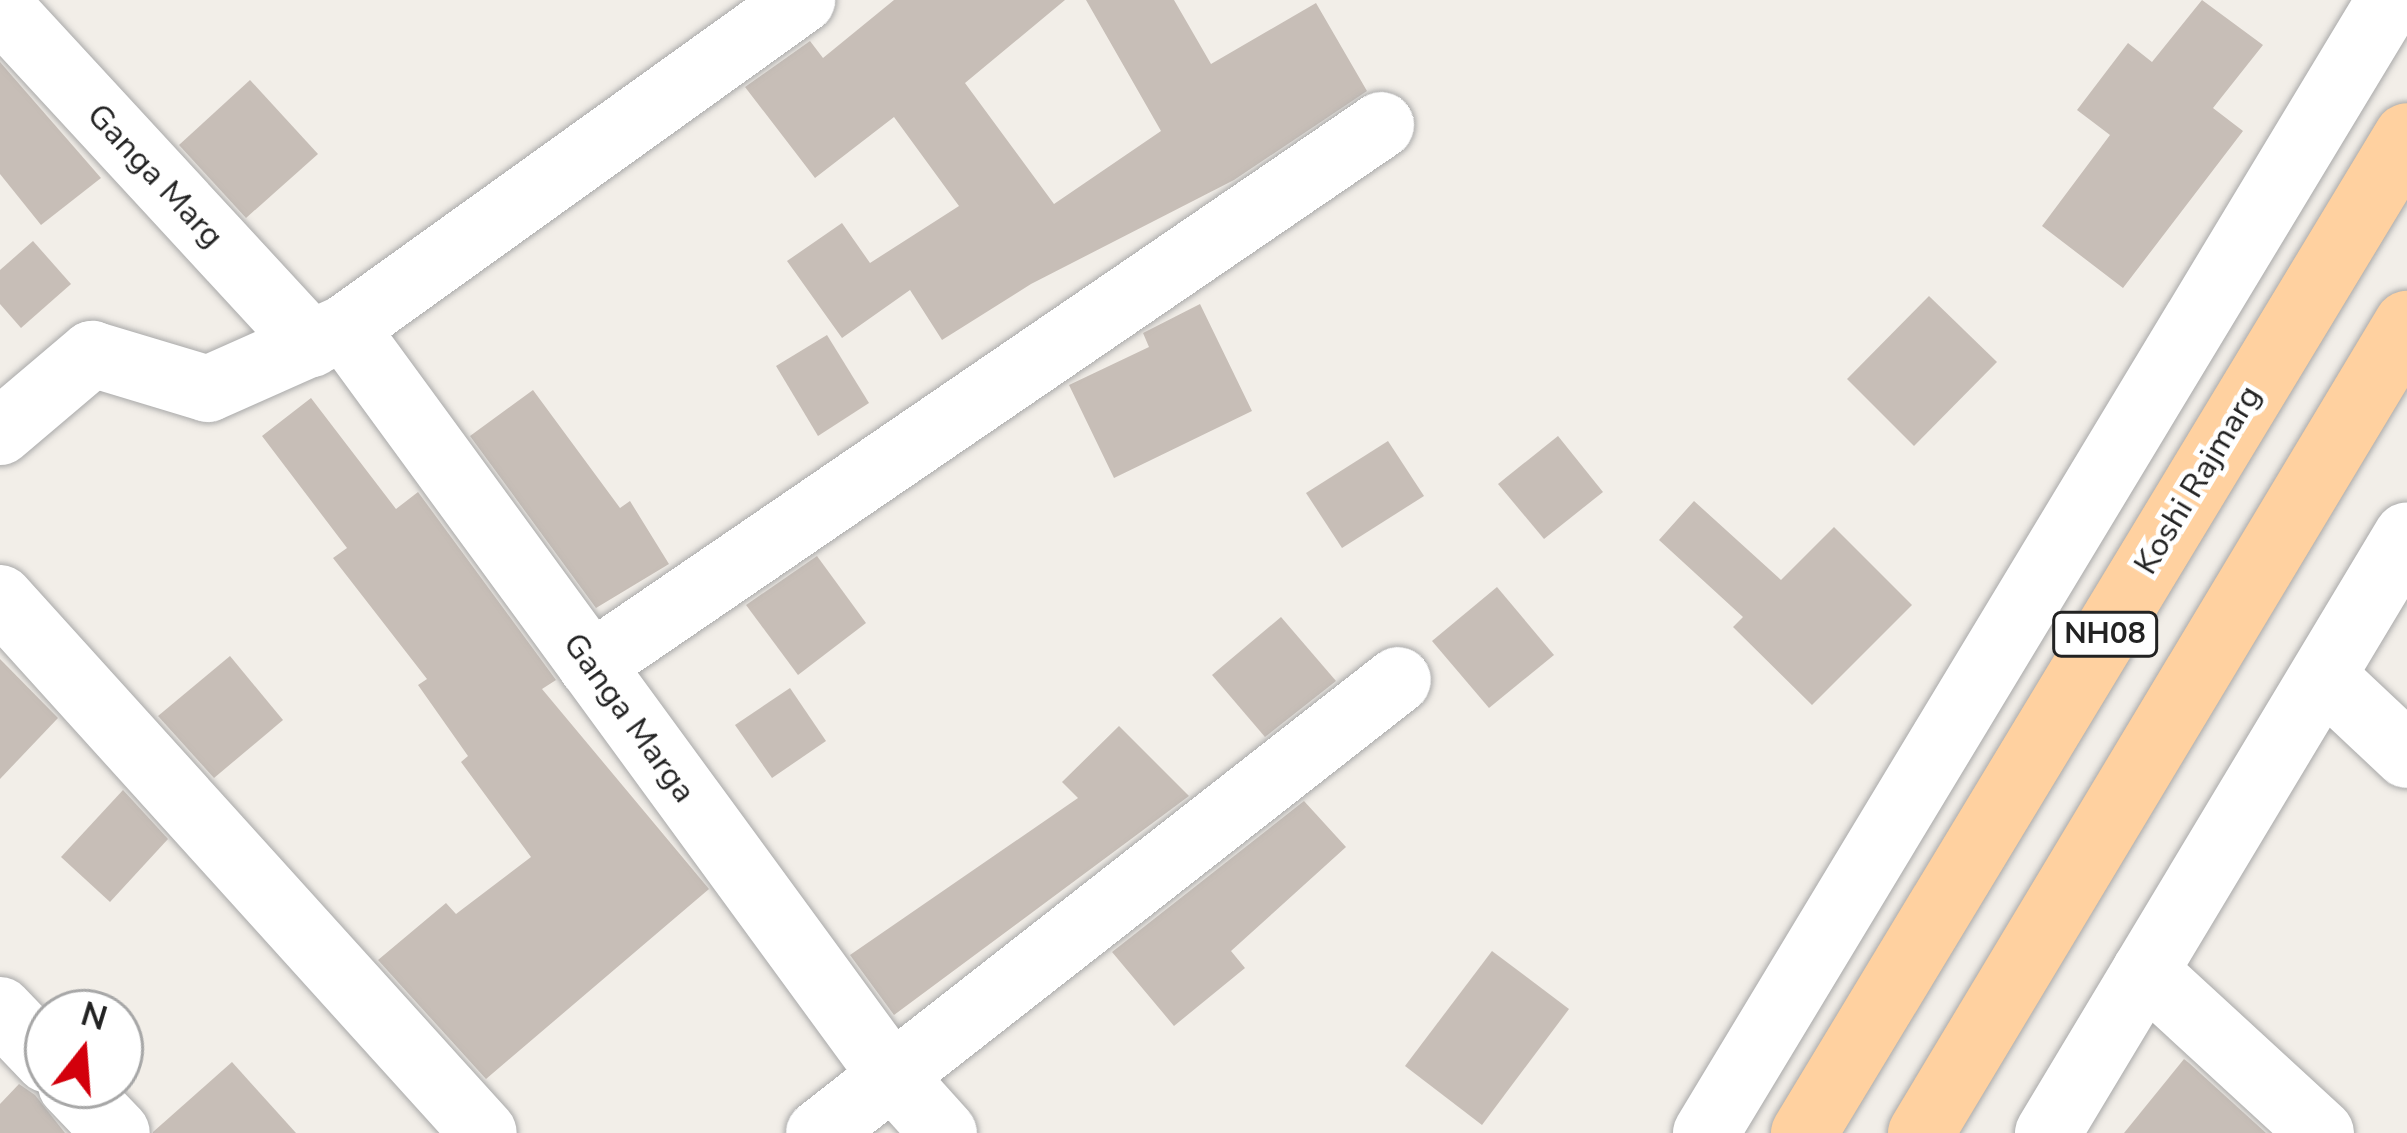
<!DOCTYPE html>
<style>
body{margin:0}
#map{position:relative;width:2407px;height:1133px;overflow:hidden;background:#f2eee8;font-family:"Nunito Sans",sans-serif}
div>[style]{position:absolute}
.building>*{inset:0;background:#c7beb7}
.roads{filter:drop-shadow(0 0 3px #a9a9a9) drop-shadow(0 0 3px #a9a9a9)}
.minor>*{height:66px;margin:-33px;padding:0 33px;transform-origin:33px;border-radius:33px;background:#fff}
.major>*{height:66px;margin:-33px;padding:0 33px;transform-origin:33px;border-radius:33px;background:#ffd1a0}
span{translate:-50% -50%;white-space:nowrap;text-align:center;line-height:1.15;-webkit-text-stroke:10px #fff;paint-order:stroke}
.shield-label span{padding:3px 9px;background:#fff;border:3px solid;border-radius:9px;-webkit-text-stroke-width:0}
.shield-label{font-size:30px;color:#222;font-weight:700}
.street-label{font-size:33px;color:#222}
.north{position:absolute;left:24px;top:989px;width:120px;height:120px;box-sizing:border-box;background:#fff;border:3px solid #a7a7a7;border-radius:50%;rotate:17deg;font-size:33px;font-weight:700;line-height:48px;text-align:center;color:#222}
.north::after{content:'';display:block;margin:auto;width:42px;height:54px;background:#d3000c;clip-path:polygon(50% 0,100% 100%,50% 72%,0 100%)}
</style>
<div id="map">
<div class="building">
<div style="clip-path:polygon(894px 0,1065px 0,965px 83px,1054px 204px,1161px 131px,1086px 0,1174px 0,1211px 64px,1316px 3px,1367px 91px,1234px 180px,1031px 284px,942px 340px,910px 290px,842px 338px,787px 261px,842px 223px,870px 263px,959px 206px,894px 117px,815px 178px,745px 87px,810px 41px,823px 58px)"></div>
<div style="clip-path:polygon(2202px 0,2263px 45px,2213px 108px,2243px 131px,2123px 288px,2042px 226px,2110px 135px,2077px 110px,2128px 43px,2152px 62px)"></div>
<div style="clip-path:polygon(0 62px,101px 178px,41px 225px,0 174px)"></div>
<div style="clip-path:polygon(250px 80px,318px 154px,246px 218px,179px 145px)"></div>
<div style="clip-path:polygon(33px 241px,71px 284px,21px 328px,0 304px,0 270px)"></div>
<div style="clip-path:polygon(1929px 296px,1997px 362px,1914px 446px,1847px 379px)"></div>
<div style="clip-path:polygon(1200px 304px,1252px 411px,1114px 478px,1069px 385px,1149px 347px,1143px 333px)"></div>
<div style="clip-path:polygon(827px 335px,869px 403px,818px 436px,776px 366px)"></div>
<div style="clip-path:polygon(533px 390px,620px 508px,630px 501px,669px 564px,596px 608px,470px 436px)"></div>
<div style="clip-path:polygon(311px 398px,396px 509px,418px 492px,556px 680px,542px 689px,709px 889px,486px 1079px,378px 960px,446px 903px,456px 914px,531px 857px,461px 762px,468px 756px,418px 685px,427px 679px,333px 558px,347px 548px,262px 436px)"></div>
<div style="clip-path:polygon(1558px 436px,1603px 492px,1544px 539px,1498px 484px)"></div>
<div style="clip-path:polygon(1388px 441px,1424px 496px,1342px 548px,1306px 493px)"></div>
<div style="clip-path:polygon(1694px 501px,1781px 580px,1834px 527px,1912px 605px,1812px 705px,1733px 627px,1743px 617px,1659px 540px)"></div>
<div style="clip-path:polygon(817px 556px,866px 623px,798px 675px,746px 605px)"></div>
<div style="clip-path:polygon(1497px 587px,1554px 655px,1489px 708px,1432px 641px)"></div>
<div style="clip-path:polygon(1281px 617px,1336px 681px,1265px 737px,1212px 675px)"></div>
<div style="clip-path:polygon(230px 656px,283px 720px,214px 778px,158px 716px)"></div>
<div style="clip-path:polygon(0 659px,58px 718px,0 779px)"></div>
<div style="clip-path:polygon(790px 688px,826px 741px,772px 778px,735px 725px)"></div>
<div style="clip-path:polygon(1119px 726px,1189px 796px,894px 1015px,850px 955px,1078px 798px,1062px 782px)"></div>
<div style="clip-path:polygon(123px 790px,168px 839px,110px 902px,61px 857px)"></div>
<div style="clip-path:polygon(1304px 801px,1346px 847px,1231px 951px,1245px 968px,1174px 1026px,1112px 952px)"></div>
<div style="clip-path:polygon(1492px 951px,1569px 1009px,1482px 1125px,1405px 1066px)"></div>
<div style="clip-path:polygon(2184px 1059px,2189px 1063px,2266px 1133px,2124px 1133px)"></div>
<div style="clip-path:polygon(232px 1062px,296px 1133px,153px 1133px,153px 1132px)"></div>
<div style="clip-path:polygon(19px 1084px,35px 1095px,65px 1133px,0 1133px,0 1104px)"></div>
</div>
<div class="roads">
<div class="minor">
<div style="left:0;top:7px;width:459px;rotate:47.3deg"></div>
<div style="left:345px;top:328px;width:922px;rotate:53.83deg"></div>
<div style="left:889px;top:1072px;width:82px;rotate:48deg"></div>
<div style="left:0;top:432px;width:121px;rotate:-40.3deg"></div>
<div style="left:92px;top:354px;width:121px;rotate:16.8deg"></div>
<div style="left:208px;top:389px;width:150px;rotate:-24deg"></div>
<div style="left:345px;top:328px;width:563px;rotate:-35.67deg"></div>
<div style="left:0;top:598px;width:721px;rotate:47.87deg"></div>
<div style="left:591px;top:665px;width:957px;rotate:-34.35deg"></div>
<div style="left:2324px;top:677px;width:114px;rotate:43.2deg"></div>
<div style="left:2145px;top:971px;width:239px;rotate:42.6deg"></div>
<div style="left:0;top:1010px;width:69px;rotate:46.2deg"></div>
<div style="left:71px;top:1085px;width:66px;rotate:46.2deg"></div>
<div style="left:819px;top:1133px;width:735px;rotate:-38.04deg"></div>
<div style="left:1706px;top:1133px;width:1323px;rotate:-58.88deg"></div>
<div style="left:2048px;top:1133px;width:697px;rotate:-59.02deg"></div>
</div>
<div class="major">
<div style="left:1804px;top:1133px;width:1165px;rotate:-58.83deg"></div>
<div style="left:1921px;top:1133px;width:944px;rotate:-59.01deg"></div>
</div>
</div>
<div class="shield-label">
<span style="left:2105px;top:634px">NH08</span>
</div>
<div class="street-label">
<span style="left:155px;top:176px;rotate:47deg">Ganga Marg</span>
<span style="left:2198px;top:480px;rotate:-59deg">Koshi Rajmarg</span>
<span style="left:629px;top:718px;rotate:54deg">Ganga Marga</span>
</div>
<div class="north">N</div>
</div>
